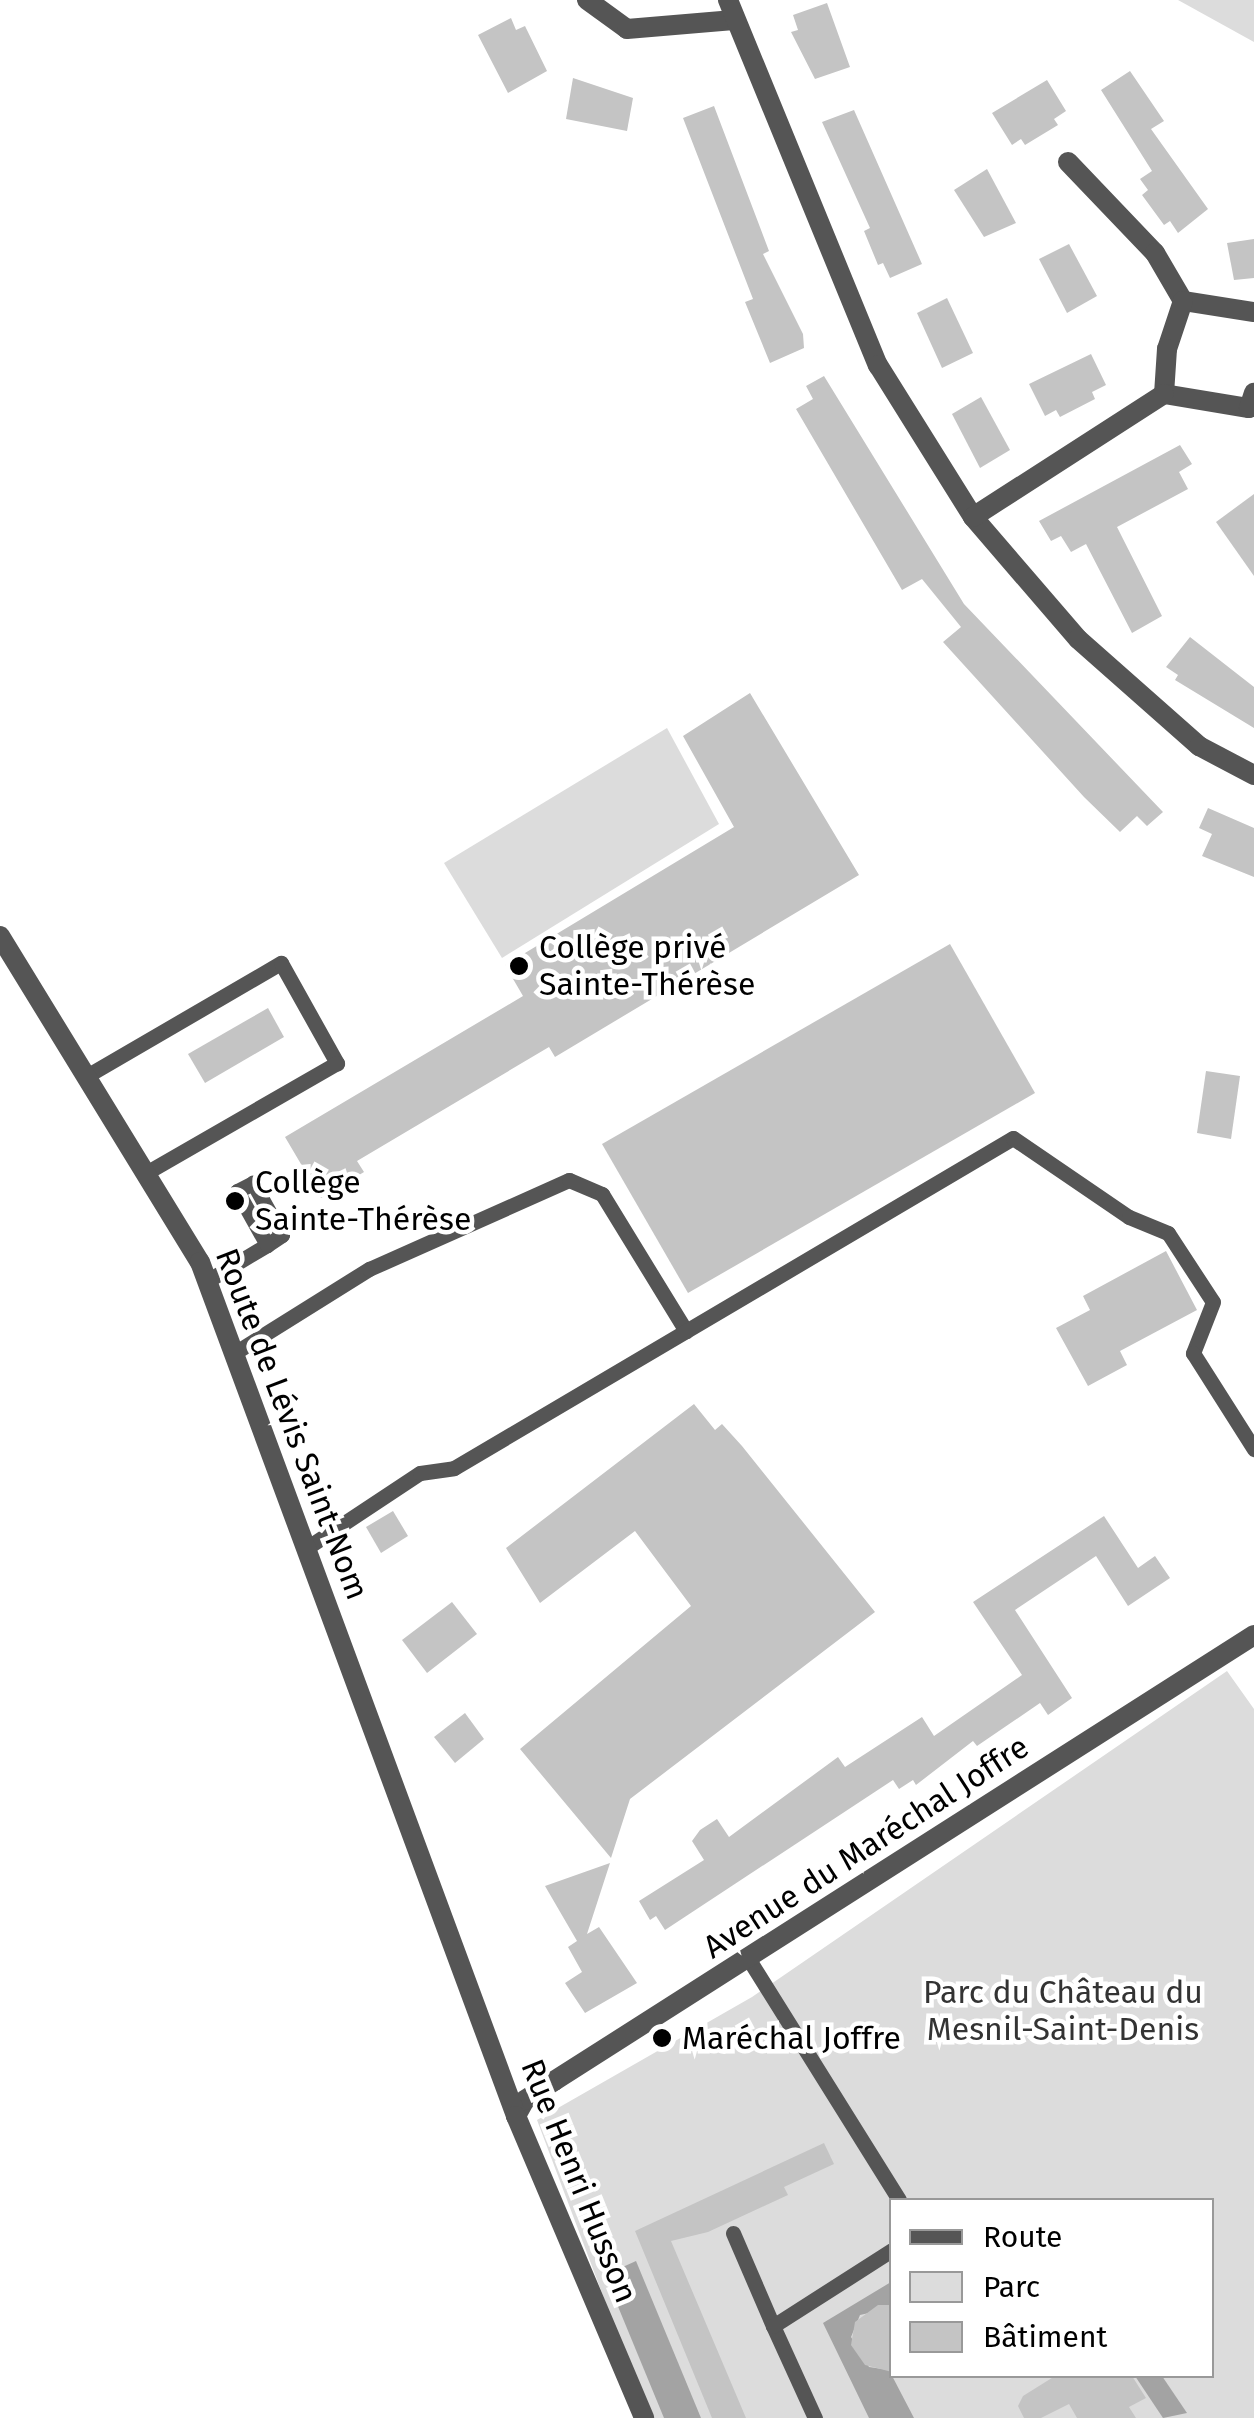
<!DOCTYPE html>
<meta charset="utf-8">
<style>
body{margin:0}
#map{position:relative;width:1254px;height:2418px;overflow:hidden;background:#fff;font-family:"Fira Sans",sans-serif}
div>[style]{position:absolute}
.green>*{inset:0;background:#dcdcdc}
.water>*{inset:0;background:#a3a3a3}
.building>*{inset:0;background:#c4c4c4}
.service>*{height:15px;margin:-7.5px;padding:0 7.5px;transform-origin:7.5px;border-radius:7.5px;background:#555}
.minor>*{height:20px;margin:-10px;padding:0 10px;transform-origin:10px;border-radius:10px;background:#555}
.tertiary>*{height:20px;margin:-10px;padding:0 10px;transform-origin:10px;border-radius:10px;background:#555}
.dots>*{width:28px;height:28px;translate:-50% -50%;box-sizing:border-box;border:5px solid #fff;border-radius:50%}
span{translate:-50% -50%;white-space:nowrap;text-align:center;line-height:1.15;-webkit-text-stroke:9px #fff;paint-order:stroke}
.poi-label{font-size:32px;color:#000}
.left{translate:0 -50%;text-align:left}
.street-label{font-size:32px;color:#000}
.park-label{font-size:32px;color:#333}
.legend{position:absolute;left:889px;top:2198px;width:325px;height:180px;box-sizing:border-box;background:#fff;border:2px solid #999;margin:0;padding:12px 18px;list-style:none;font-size:30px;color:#000}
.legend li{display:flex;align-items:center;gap:20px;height:50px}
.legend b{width:50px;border:2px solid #999}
</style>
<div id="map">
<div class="green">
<div style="clip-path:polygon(1178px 0,1254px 0,1254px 42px)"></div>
<div style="clip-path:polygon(667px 728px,719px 824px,502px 958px,444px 863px)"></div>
<div style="clip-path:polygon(evenodd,1227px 1671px,1254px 1709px,1254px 2418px,649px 2418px,537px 2120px,752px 1997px,1227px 1671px,892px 2200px,1212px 2200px,1212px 2376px,892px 2376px,892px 2200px)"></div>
</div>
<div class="water">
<div style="clip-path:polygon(636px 2261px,701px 2418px,664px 2418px,605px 2275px)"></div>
<div style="clip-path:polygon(891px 2282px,891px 2308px,860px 2315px,851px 2337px,869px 2367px,889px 2370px,914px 2418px,869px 2418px,823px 2323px)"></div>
<div style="clip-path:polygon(1135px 2376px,1162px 2376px,1187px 2413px,1163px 2418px)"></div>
</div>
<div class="building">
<div style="clip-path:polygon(827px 3px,850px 67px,815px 79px,791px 32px,798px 30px,793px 15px)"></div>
<div style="clip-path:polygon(511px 18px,516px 30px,525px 26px,547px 71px,508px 93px,478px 35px)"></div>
<div style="clip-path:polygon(1130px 71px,1164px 121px,1151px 129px,1208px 209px,1178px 233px,1170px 221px,1164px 225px,1142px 195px,1148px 190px,1140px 179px,1152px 171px,1101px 90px)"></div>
<div style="clip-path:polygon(573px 78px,633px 98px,627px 131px,566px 119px)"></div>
<div style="clip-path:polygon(1047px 80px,1066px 111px,1054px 119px,1058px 125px,1025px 145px,1021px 139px,1012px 145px,992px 113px)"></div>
<div style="clip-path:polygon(714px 106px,769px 251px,763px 254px,803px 334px,804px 348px,770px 363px,745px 302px,753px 299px,683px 118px)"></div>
<div style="clip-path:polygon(854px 110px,922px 264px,890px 278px,883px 263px,878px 265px,864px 231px,870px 228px,822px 122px)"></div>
<div style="clip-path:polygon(987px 169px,1016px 223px,984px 237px,954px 190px)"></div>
<div style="clip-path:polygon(1254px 239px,1254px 278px,1234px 280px,1227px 243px)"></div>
<div style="clip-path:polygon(1069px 244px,1097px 296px,1067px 313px,1039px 259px)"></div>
<div style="clip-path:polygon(947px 298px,973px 353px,942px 368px,917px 313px)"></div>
<div style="clip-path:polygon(1091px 354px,1106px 385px,1092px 392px,1095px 399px,1060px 417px,1056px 410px,1045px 416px,1029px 384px)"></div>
<div style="clip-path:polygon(824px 376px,964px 604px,1163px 812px,1147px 826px,1137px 816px,1120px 832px,1084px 797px,943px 642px,961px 627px,922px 579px,902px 590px,796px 409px,813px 399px,806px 386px)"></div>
<div style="clip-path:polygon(981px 397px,1010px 450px,980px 468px,952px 414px)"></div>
<div style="clip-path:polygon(1180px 445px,1192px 464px,1179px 472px,1188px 489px,1117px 527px,1162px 616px,1132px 633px,1086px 544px,1071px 552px,1061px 536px,1051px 541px,1039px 521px)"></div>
<div style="clip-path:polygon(1254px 494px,1254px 576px,1216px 522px)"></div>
<div style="clip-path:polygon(1190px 637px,1254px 687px,1254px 728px,1175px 680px,1178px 675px,1166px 667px)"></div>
<div style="clip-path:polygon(750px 693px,859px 875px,555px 1057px,549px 1047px,357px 1161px,364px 1172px,321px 1198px,285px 1137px,523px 996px,505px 965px,734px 827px,683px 736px)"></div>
<div style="clip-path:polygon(1208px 808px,1254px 828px,1254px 877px,1202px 856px,1212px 834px,1199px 828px)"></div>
<div style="clip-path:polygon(950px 944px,1035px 1093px,688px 1293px,602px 1144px)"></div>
<div style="clip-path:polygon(268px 1008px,284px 1037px,205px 1083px,188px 1054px)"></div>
<div style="clip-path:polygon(1206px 1071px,1240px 1076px,1231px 1139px,1197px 1133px)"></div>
<div style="clip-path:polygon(1166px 1251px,1197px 1310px,1120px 1351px,1127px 1365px,1088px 1386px,1056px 1328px,1090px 1310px,1083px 1296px)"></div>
<div style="clip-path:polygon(694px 1404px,715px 1430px,722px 1424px,742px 1446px,875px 1612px,630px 1799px,611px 1858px,520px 1749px,691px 1606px,635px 1531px,540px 1603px,506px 1548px)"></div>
<div style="clip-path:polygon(393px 1511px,408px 1536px,381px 1553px,366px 1527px)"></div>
<div style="clip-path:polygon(1104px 1516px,1138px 1568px,1155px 1556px,1170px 1578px,1128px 1606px,1096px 1556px,1015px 1610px,1072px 1698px,1048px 1715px,1040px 1703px,977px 1746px,973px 1741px,916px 1785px,913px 1780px,899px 1789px,893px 1780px,665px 1930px,656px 1916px,650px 1920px,639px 1901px,704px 1860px,692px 1841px,700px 1830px,717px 1819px,729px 1837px,838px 1757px,845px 1767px,922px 1717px,934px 1736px,1022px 1675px,973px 1602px)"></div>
<div style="clip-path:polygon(452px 1602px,477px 1634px,427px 1673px,402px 1640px)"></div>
<div style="clip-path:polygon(465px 1713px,484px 1739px,455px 1763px,434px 1737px)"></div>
<div style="clip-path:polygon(610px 1863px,587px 1934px,599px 1927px,637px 1983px,585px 2013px,565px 1983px,582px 1972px,568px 1947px,577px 1941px,545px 1886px)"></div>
<div style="clip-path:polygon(824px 2143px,834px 2164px,784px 2187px,788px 2195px,708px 2232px,671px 2241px,746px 2418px,712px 2418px,635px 2231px)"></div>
<div style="clip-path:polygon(878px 2305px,892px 2305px,892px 2372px,865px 2365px,851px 2345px,855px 2322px)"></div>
<div style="clip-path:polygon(1055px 2376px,1132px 2376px,1146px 2398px,1129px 2407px,1136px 2418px,1077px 2418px,1069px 2404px,1041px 2418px,1024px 2418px,1018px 2406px,1023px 2396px)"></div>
</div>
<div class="service">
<div style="left:90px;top:1074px;width:221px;rotate:-30.2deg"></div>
<div style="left:281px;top:963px;width:115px;rotate:60.8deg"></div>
<div style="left:337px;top:1063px;width:217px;rotate:150.1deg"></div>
<div style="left:207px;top:1281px;width:70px;rotate:-31deg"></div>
<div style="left:267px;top:1245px;width:18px;rotate:-34deg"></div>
<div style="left:282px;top:1235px;width:60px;rotate:-119.1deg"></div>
<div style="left:253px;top:1183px;width:18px;rotate:153deg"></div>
<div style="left:237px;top:1191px;width:62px;rotate:60.9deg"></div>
<div style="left:236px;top:1352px;width:157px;rotate:-32deg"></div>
<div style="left:369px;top:1269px;width:219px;rotate:-24deg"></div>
<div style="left:569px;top:1180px;width:36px;rotate:23deg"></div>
<div style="left:602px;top:1194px;width:161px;rotate:58.5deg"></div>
<div style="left:308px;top:1547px;width:134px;rotate:-33.5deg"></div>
<div style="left:420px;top:1473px;width:34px;rotate:-8deg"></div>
<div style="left:454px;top:1468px;width:649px;rotate:-30.56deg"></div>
<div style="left:1013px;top:1138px;width:140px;rotate:34.3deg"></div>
<div style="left:1129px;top:1217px;width:42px;rotate:22.3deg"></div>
<div style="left:1168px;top:1233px;width:82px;rotate:56.9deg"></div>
<div style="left:1213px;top:1302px;width:55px;rotate:111.4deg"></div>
<div style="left:1193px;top:1353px;width:114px;rotate:57.6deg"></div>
<div style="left:748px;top:1958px;width:285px;rotate:58deg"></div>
<div style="left:733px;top:2233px;width:101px;rotate:66.7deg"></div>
<div style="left:815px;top:2418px;width:101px;rotate:-114.5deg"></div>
<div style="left:773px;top:2326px;width:141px;rotate:-32.6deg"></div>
</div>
<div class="minor">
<div style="left:587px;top:0;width:49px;rotate:35.9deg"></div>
<div style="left:627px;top:29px;width:107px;rotate:-4.8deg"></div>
<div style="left:728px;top:0;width:395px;rotate:67.7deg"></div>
<div style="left:878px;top:365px;width:179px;rotate:58deg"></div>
<div style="left:973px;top:517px;width:161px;rotate:49.3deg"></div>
<div style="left:1078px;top:639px;width:162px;rotate:41.5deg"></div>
<div style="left:1199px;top:746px;width:62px;rotate:27.8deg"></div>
<div style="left:1068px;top:162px;width:126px;rotate:46.3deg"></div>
<div style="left:1155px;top:253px;width:56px;rotate:59.7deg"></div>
<div style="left:1254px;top:312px;width:72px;rotate:-171.2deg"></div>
<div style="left:1183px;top:301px;width:51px;rotate:108.4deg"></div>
<div style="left:1167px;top:349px;width:45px;rotate:93.8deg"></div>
<div style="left:1164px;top:394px;width:86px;rotate:9.4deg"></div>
<div style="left:1249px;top:408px;width:16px;rotate:-72deg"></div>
<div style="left:973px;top:517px;width:227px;rotate:-32.8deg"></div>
<div style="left:516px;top:2116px;width:18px;rotate:-61deg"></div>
<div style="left:525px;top:2100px;width:35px;rotate:-33deg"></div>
<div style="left:554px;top:2081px;width:830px;rotate:-32.5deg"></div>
</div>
<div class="tertiary">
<div style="left:0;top:936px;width:382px;rotate:58.5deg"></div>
<div style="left:200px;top:1262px;width:911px;rotate:69.69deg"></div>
<div style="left:516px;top:2116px;width:328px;rotate:67deg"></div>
</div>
<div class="dots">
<div style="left:519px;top:966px;background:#000"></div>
<div style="left:235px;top:1201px;background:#000"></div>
<div style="left:662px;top:2038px;background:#000"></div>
</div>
<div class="poi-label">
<span class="left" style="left:539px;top:966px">Collège privé<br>Sainte-Thérèse</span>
<span class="left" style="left:255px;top:1201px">Collège<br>Sainte-Thérèse</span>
<span class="left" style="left:682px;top:2038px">Maréchal Joffre</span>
</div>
<div class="street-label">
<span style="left:292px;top:1424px;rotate:69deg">Route de Lévis Saint-Nom</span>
<span style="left:866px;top:1847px;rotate:-33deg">Avenue du Maréchal Joffre</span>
<span style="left:579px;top:2181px;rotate:68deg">Rue Henri Husson</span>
</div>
<div class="park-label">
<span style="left:1063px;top:2011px">Parc du Château du<br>Mesnil-Saint-Denis</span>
</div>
<ul class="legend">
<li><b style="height:12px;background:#555"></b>Route</li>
<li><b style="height:28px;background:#dcdcdc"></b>Parc</li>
<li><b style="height:28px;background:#c4c4c4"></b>Bâtiment</li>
</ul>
</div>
